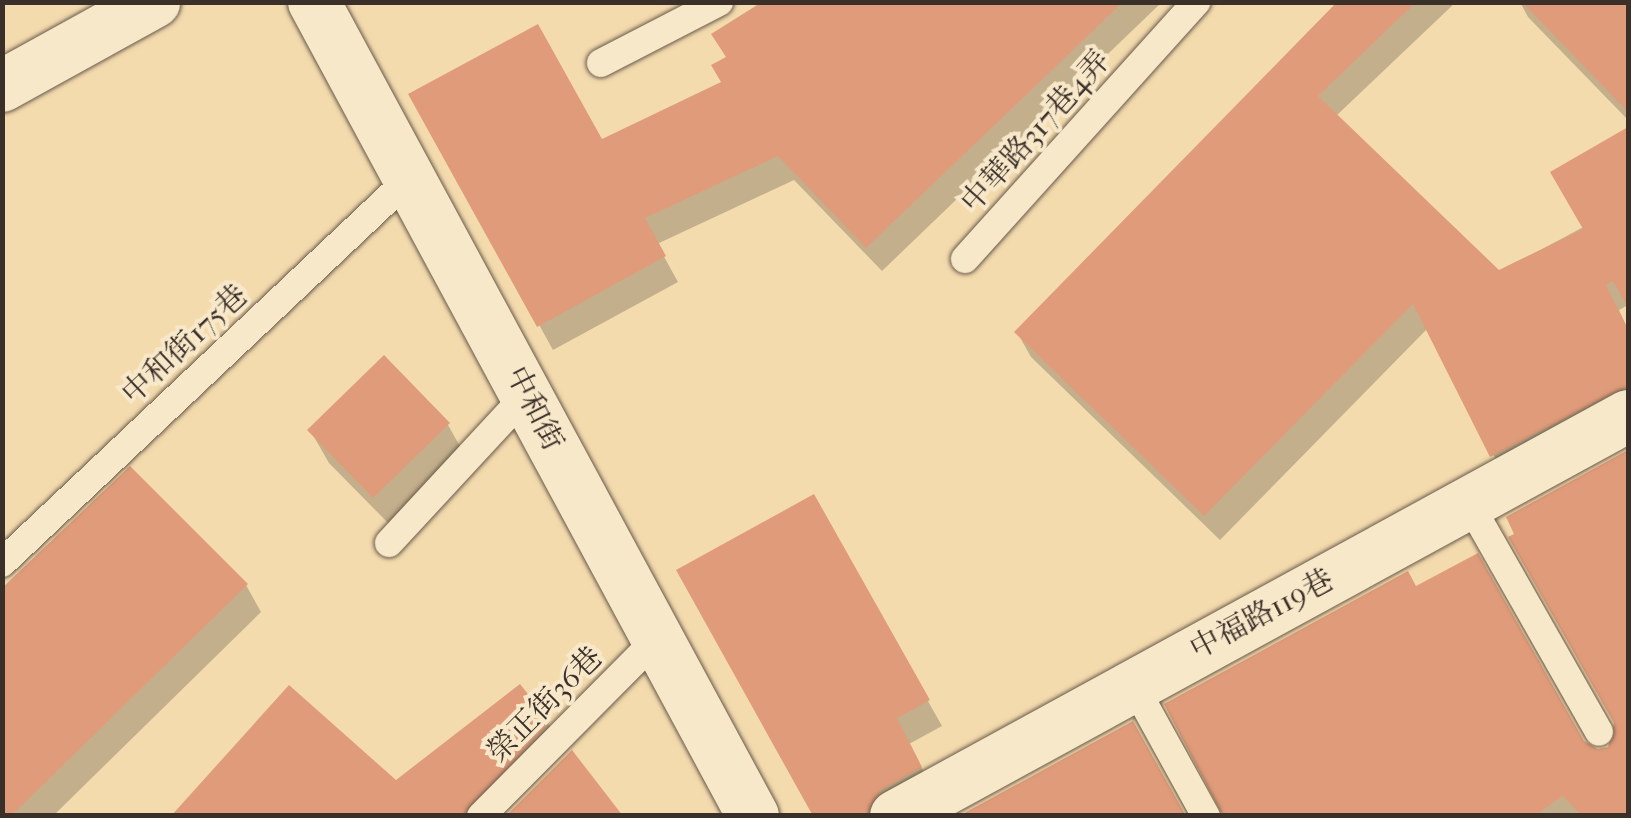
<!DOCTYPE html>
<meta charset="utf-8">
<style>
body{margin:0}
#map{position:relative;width:1631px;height:818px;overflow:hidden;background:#f4dbae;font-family:"IM FELL French Canon","Noto Serif TC",serif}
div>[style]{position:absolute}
.shadow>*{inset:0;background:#0003}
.building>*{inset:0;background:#e09c7a}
.roads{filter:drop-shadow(0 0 2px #695a4a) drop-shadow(0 0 2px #695a4a)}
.lane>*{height:28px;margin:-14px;padding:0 14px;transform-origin:14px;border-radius:14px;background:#f8e8ca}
.street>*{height:52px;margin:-26px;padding:0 26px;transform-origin:26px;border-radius:26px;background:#f8e8ca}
span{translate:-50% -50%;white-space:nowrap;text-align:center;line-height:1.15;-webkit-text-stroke:8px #f8e8ca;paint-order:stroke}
.street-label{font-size:30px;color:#3b2f29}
.frame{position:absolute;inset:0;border:5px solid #3b2f29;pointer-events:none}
</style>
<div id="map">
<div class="shadow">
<div style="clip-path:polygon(766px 2px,1162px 2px,882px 271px,794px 180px,657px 244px,678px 282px,553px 350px,412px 95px,601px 142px,725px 83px,728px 59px)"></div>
<div style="clip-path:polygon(1331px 2px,1456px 2px,1336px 116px,1494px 275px,1628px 203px,1628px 305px,1619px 310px,1628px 330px,1628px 414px,1507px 481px,1428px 328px,1220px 540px,1031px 357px,1017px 332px,1336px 8px)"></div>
<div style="clip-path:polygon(1520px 2px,1628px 2px,1628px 120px,1528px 17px)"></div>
<div style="clip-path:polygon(448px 425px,466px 457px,393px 528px,329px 463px,310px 430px)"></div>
<div style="clip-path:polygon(1628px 453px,1628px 816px,1224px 816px,1416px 589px,1582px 743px,1598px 752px,1610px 749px,1617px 723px,1509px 518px)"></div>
<div style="clip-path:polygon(813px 497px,942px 726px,909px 744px,935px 793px,900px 816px,835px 816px)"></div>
<div style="clip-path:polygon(246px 585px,261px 612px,53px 816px,2px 816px)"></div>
<div style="clip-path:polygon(548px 723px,563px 750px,498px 816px,176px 816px,396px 783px)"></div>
</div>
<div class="building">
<div style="clip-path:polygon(762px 2px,1123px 2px,866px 248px,778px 156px,645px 218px,666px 256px,537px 327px,408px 94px,538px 24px,602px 139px,721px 82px,711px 65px,726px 57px,711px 34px)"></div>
<div style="clip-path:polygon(1337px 2px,1416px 2px,1318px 96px,1499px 270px,1583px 229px,1550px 172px,1628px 127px,1628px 307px,1613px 281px,1606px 285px,1628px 329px,1628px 386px,1490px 457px,1413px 304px,1204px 516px,1014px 332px)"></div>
<div style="clip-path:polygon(1522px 2px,1628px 2px,1628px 112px)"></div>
<div style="clip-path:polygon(384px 355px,450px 423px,373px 498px,307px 430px)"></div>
<div style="clip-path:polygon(1628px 450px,1628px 816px,1582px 816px,1563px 796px,1534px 816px,1223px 816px,1164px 704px,1408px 571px,1416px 586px,1478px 553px,1584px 741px,1598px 749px,1608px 747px,1614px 723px,1508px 537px,1514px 534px,1506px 517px)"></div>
<div style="clip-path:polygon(130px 466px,248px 584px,11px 816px,2px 816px,2px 588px)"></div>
<div style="clip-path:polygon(814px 494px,930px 700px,897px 718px,922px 767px,881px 790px,866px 816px,813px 816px,676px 570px)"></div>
<div style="clip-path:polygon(520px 684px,550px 722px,464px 816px,171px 816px,289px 685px,396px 780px)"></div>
<div style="clip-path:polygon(1133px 721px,1186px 816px,959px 816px)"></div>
<div style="clip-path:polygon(572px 750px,623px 816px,506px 816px)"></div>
</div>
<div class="roads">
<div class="lane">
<div style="left:601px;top:63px;width:133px;rotate:-27.3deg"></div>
<div style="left:965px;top:259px;width:346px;rotate:-48deg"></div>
<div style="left:1469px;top:503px;width:263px;rotate:60.4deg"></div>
<div style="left:389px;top:543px;width:203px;rotate:-47.2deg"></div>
<div style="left:2px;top:563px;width:565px;rotate:-43.35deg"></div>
<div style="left:1133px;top:684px;width:151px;rotate:61.1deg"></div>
<div style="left:481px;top:816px;width:247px;rotate:-45.2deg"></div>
</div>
<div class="street">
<div style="left:314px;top:2px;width:925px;rotate:61.66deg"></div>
<div style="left:2px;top:86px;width:174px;rotate:-28.9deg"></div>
<div style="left:896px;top:816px;width:834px;rotate:-28.65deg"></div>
</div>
</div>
<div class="street-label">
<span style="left:1036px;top:132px;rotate:-48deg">中華路317巷4弄</span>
<span style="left:185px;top:345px;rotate:-43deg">中和街175巷</span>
<span style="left:534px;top:409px;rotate:63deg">中和街</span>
<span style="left:1262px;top:615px;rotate:-28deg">中福路119巷</span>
<span style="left:545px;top:705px;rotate:-45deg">榮正街36巷</span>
</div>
<div class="frame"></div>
</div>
